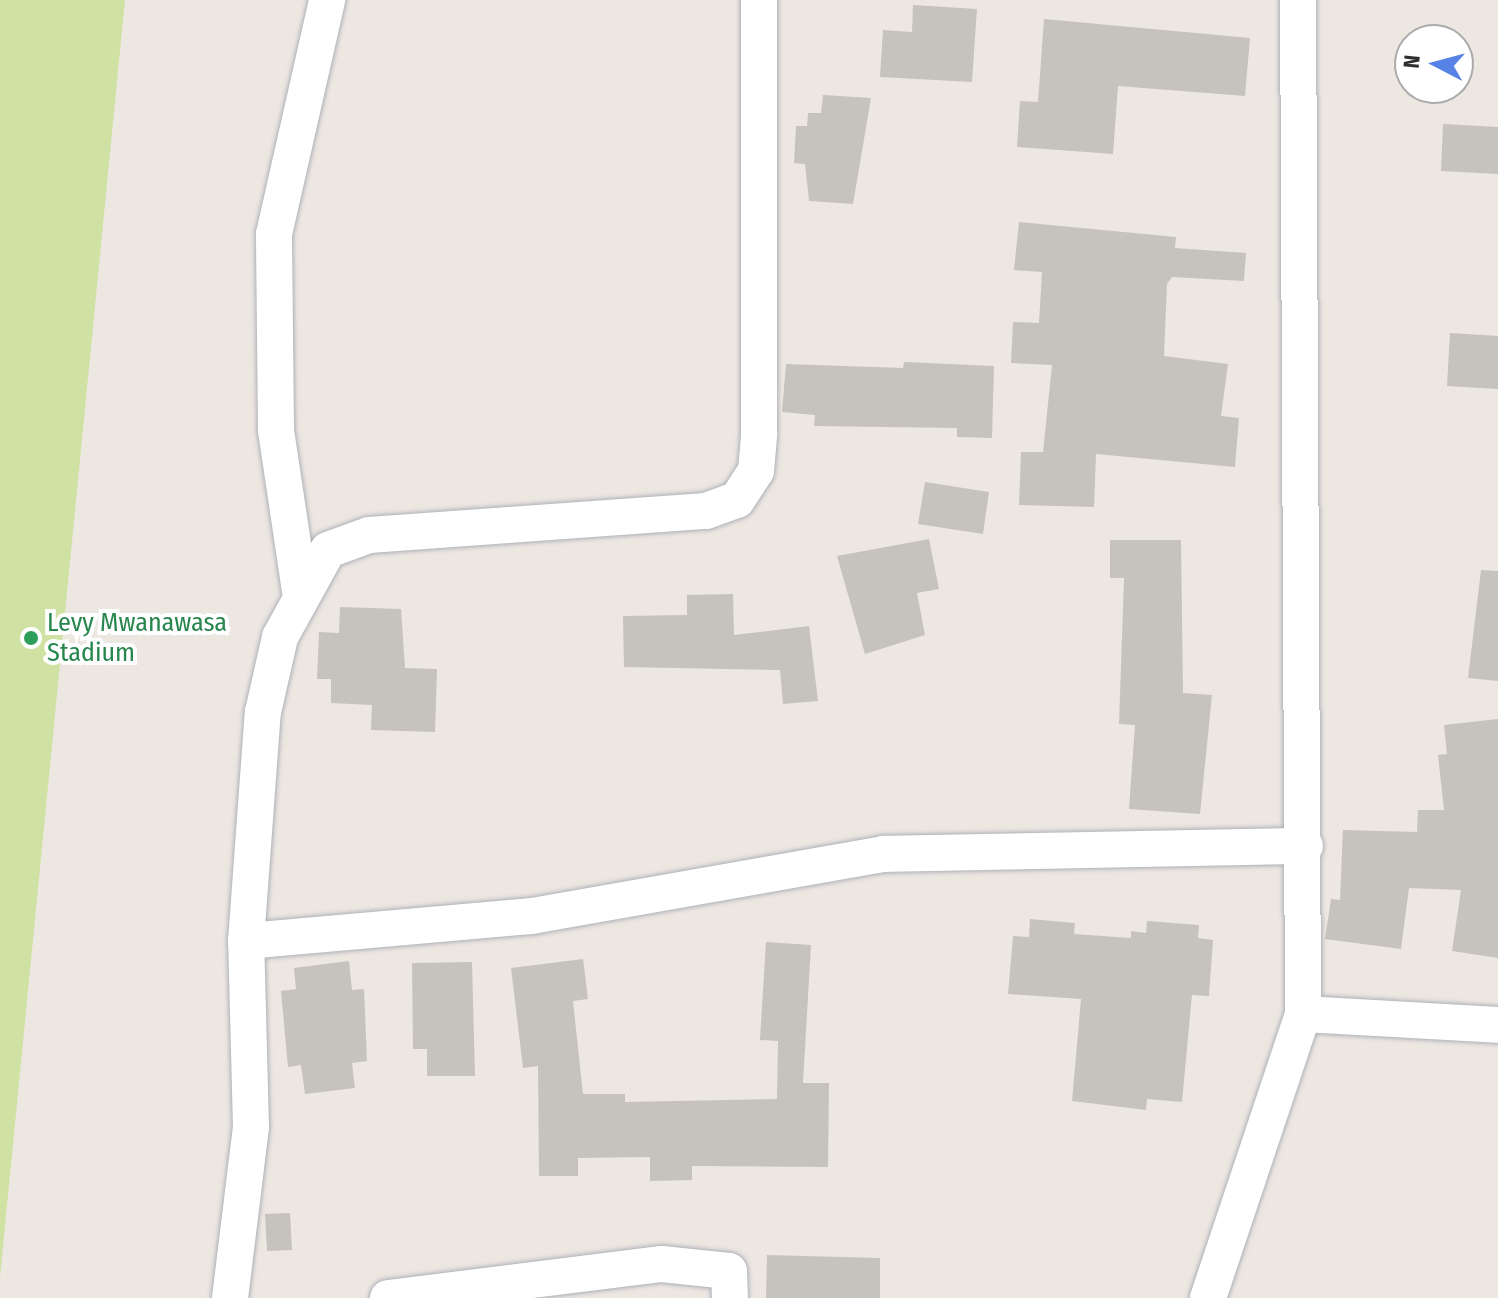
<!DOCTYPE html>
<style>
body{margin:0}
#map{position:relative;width:1498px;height:1298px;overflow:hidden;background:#ede7e2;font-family:"Fira Sans Condensed",sans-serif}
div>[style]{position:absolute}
.pitch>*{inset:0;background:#cfe2a3}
.building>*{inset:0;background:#c6c2bd}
.roads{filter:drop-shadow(0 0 2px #aeb1b8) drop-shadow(0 0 2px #aeb1b8)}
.minor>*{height:36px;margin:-18px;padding:0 18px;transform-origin:18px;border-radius:18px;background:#fff}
.dots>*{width:22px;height:22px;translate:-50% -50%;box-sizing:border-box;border:4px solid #fff;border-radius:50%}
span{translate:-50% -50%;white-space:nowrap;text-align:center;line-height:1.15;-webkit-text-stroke:8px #fff;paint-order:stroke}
.leisure-label{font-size:26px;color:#27864d}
.left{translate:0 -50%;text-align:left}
.north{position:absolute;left:1394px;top:24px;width:80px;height:80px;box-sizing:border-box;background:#fff;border:2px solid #ababab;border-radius:50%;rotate:276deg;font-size:22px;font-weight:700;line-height:32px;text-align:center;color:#2e2e2e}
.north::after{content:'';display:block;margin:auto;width:28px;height:36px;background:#5783e6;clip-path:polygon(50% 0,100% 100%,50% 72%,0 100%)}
</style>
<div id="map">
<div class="pitch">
<div style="clip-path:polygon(0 0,125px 0,0 1277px)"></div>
</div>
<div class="building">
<div style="clip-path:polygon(913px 5px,977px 9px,972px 82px,880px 77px,883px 30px,912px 32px)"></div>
<div style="clip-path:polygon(1044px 19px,1250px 38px,1245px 96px,1118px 86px,1113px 154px,1017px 147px,1020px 101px,1038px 102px)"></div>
<div style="clip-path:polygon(823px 95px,871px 98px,853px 204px,809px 201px,805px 164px,794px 163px,796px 126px,807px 126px,808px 113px,821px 113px)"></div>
<div style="clip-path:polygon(1443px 124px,1498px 127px,1498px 174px,1441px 171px)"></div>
<div style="clip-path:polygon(1019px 222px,1176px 237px,1175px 248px,1246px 253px,1244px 281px,1172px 277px,1167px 284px,1164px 356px,1228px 364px,1221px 416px,1239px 418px,1235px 467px,1096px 454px,1094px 507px,1019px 505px,1021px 452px,1043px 452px,1052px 365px,1011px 363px,1013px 322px,1039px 323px,1042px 272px,1014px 270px)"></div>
<div style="clip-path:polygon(1450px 333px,1498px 336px,1498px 389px,1447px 386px)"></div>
<div style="clip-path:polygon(904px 362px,994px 366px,992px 438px,957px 437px,957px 428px,814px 426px,815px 415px,782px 412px,786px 364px,903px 368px)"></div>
<div style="clip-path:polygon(925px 482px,989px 492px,983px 534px,918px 524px)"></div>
<div style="clip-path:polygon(929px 539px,939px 589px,917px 593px,925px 635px,865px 654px,837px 556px)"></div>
<div style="clip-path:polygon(1110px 540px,1181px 540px,1183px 693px,1212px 695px,1200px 814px,1129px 809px,1135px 725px,1119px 724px,1124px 578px,1110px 578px)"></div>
<div style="clip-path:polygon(1481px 570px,1498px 571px,1498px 681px,1468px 678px)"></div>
<div style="clip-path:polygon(733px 594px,734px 635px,809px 626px,818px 701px,783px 704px,780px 670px,624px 667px,623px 616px,687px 615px,687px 595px)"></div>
<div style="clip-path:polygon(340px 607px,401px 609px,405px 668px,437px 669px,435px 732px,371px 730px,372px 705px,331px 703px,331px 679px,317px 679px,319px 632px,339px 633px)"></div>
<div style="clip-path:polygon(1498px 719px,1498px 958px,1452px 951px,1461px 890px,1409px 888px,1401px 949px,1325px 939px,1331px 899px,1340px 900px,1343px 830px,1417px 832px,1418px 810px,1444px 810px,1438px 755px,1447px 754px,1444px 725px)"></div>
<div style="clip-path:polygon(1030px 919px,1075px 923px,1074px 934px,1131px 938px,1131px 931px,1146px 933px,1147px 921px,1199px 925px,1198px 938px,1213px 940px,1209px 996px,1192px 995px,1182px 1102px,1147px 1099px,1146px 1110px,1072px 1101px,1081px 999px,1008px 994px,1013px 936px,1029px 937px)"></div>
<div style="clip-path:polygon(766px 942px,811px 945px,803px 1083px,829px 1083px,828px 1167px,692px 1166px,692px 1180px,650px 1181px,650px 1157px,578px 1158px,578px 1176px,539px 1176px,538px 1066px,523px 1068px,511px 968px,583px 959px,588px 999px,573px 1001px,583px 1094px,625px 1094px,625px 1102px,777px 1099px,778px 1041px,760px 1040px)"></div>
<div style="clip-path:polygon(349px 961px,352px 990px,364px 989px,367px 1061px,352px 1063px,355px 1088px,305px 1094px,301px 1065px,288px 1067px,281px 991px,296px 989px,294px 968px)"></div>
<div style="clip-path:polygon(472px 962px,475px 1076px,427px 1076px,427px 1049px,413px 1049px,412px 963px)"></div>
<div style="clip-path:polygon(290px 1213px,292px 1250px,267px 1251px,265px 1214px)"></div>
<div style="clip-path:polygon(767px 1255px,880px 1258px,880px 1298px,766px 1298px)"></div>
</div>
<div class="roads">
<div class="minor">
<div style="left:300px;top:591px;width:163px;rotate:-98.5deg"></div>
<div style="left:276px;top:430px;width:196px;rotate:-90.6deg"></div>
<div style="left:274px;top:234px;width:240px;rotate:-77.2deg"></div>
<div style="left:246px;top:941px;width:287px;rotate:-5deg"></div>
<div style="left:532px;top:916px;width:357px;rotate:-10deg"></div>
<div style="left:884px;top:854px;width:421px;rotate:-1.1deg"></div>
<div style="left:1303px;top:1014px;width:195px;rotate:3.2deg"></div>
<div style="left:230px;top:1298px;width:172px;rotate:-83deg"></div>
<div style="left:251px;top:1127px;width:186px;rotate:-91.5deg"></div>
<div style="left:246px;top:941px;width:230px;rotate:-85.8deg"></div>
<div style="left:263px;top:712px;width:77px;rotate:-77.2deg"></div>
<div style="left:280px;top:637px;width:99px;rotate:-61.1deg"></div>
<div style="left:328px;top:550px;width:44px;rotate:-20.1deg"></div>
<div style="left:369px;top:535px;width:338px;rotate:-4.1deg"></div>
<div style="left:706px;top:511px;width:33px;rotate:-20deg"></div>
<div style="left:737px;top:500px;width:35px;rotate:-57deg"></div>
<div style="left:756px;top:471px;width:38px;rotate:-85deg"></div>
<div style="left:759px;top:433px;width:433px;rotate:-90deg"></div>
<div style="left:388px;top:1298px;width:276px;rotate:-7.1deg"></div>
<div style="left:662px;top:1264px;width:67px;rotate:6deg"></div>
<div style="left:729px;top:1271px;width:27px;rotate:88deg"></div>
<div style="left:1208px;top:1298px;width:299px;rotate:-71.5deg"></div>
<div style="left:1303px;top:1014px;width:1014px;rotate:-90.28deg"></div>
</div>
</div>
<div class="dots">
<div style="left:31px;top:638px;background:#2e9e5b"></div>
</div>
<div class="leisure-label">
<span class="left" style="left:47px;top:638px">Levy Mwanawasa<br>Stadium</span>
</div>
<div class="north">N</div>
</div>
